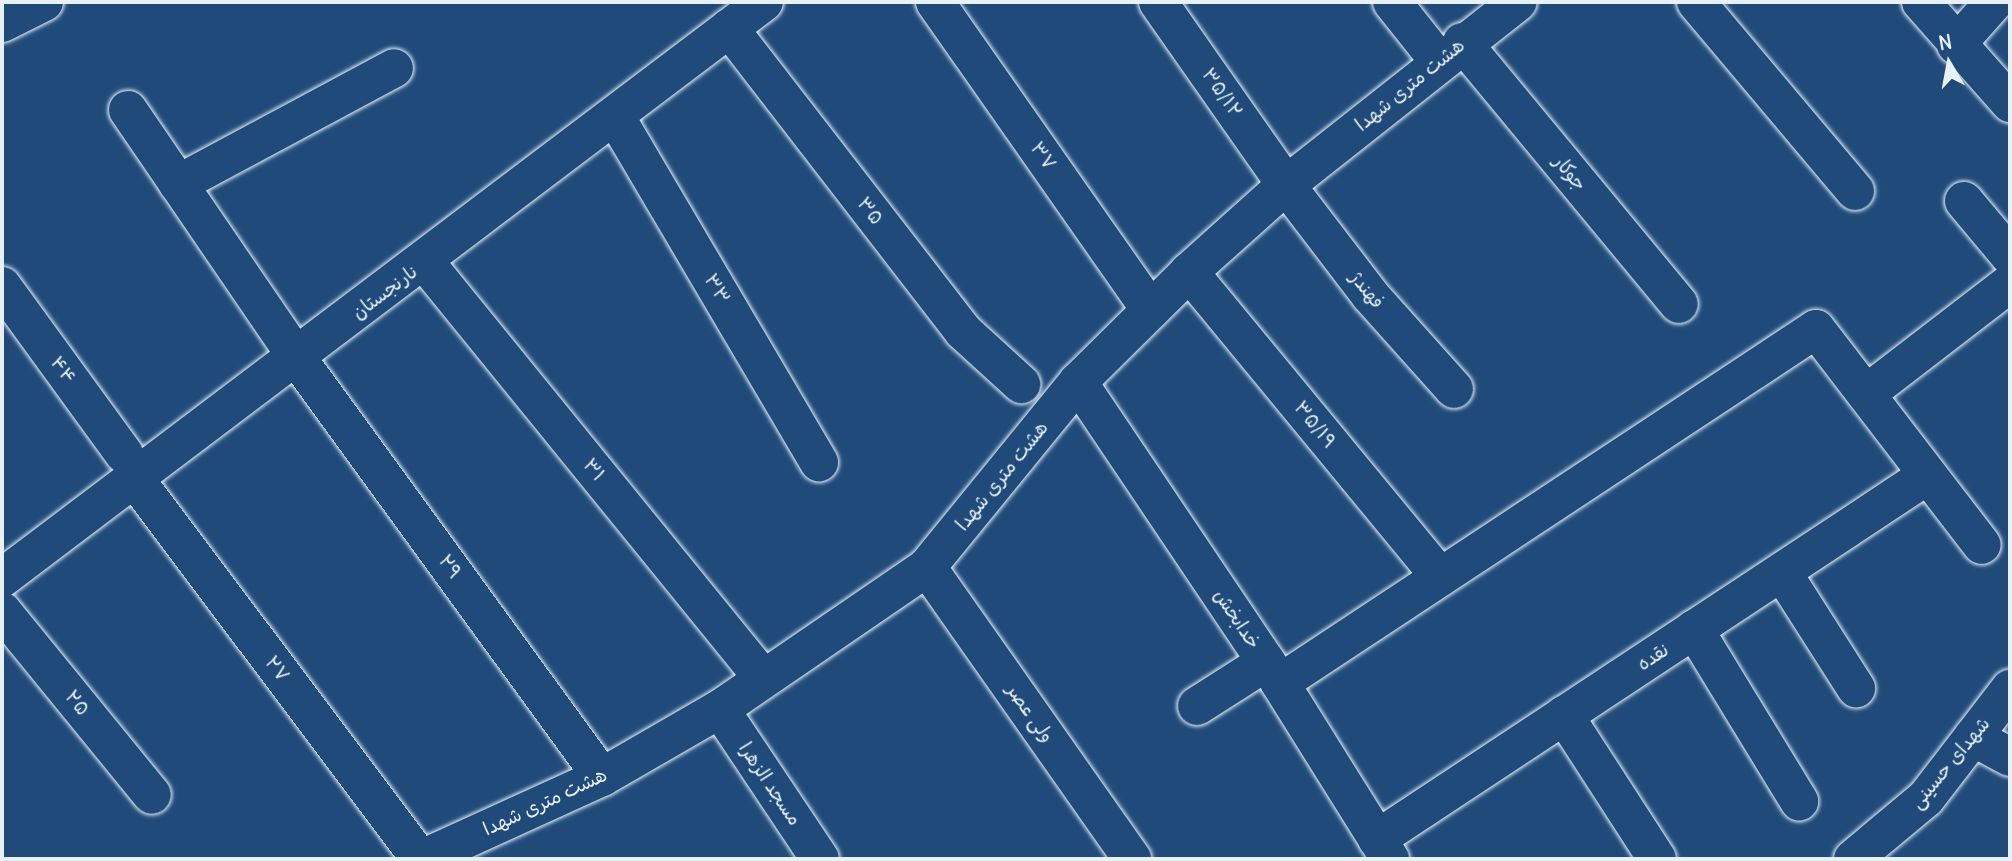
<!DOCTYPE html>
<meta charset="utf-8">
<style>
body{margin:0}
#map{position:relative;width:2012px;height:861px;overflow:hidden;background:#1f4a7a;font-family:Delius,"Playpen Sans Arabic",sans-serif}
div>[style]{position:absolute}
.roads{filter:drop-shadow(0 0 2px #e8f1f8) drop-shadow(0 0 2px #e8f1f8)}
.minor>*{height:38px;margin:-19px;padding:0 19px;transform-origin:19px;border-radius:19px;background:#1f4a7a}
.major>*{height:38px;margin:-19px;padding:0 19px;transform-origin:19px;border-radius:19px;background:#1f4a7a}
span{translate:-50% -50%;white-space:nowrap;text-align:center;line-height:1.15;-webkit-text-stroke:5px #1f4a7a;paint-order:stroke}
.street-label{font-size:19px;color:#e8f1f8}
.frame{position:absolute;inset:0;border:4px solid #e8f1f8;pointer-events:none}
.north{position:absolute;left:1914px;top:28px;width:70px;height:70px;-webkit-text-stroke:5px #1f4a7a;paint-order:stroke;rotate:350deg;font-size:19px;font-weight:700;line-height:28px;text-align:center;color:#e8f1f8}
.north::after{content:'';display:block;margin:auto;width:24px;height:32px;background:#e8f1f8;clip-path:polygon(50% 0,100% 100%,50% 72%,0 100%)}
</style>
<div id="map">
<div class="roads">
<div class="minor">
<div style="left:935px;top:2px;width:376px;rotate:55deg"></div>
<div style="left:1158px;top:2px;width:223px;rotate:55deg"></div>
<div style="left:1286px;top:185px;width:138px;rotate:52.6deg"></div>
<div style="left:1370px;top:295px;width:126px;rotate:48.2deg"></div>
<div style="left:1392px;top:2px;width:75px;rotate:51.5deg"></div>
<div style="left:1696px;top:2px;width:247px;rotate:49.9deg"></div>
<div style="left:1921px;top:2px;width:135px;rotate:48.6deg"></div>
<div style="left:729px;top:28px;width:383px;rotate:52.3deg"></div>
<div style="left:963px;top:331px;width:79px;rotate:42.4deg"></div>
<div style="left:1462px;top:42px;width:340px;rotate:50.4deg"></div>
<div style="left:1956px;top:45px;width:57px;rotate:-48.5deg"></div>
<div style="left:128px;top:110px;width:300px;rotate:55.7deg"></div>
<div style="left:297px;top:358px;width:518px;rotate:53.95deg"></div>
<div style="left:615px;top:116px;width:402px;rotate:59.5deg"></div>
<div style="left:178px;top:184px;width:245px;rotate:-28.2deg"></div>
<div style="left:1964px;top:201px;width:72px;rotate:50.1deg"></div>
<div style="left:425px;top:262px;width:536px;rotate:50.91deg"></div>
<div style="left:1189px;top:272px;width:395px;rotate:50.5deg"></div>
<div style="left:2px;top:286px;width:208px;rotate:54deg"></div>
<div style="left:1078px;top:382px;width:362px;rotate:56.1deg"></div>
<div style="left:1280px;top:683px;width:208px;rotate:58deg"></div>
<div style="left:1866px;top:394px;width:182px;rotate:-37.6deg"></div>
<div style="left:135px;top:479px;width:475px;rotate:53.1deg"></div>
<div style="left:927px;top:567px;width:357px;rotate:54.9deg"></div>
<div style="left:1782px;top:572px;width:138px;rotate:57.5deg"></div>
<div style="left:2px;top:578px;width:955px;rotate:-37.09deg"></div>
<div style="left:2px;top:611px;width:237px;rotate:50.8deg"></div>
<div style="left:1694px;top:629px;width:202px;rotate:58.6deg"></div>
<div style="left:1280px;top:683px;width:642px;rotate:-33.44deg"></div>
<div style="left:1816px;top:329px;width:272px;rotate:52.5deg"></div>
<div style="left:1197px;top:706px;width:82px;rotate:-32.5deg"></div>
<div style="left:720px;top:709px;width:180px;rotate:56.3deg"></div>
<div style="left:1564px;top:715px;width:171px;rotate:57.1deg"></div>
<div style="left:1973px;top:737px;width:42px;rotate:28.4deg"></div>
<div style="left:1377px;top:839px;width:660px;rotate:-33.45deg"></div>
<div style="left:422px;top:859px;width:198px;rotate:-24.5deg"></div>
<div style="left:602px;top:777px;width:136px;rotate:-30deg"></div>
<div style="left:720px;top:709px;width:251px;rotate:-34.4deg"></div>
<div style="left:927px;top:567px;width:239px;rotate:-50.8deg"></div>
<div style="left:1078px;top:382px;width:156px;rotate:-44.7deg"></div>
<div style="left:1189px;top:272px;width:130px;rotate:-41.9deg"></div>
<div style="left:1286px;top:185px;width:295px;rotate:-38.3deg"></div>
<div style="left:1853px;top:859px;width:95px;rotate:-39.9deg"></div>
<div style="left:1926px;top:798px;width:138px;rotate:-52.4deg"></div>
</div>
<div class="major">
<div style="left:2px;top:23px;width:47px;rotate:-26.6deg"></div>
</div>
</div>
<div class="street-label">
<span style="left:1410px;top:85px;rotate:-39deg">هشت متری شهدا</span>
<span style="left:1222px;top:93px;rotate:55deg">۳۵/۱۲</span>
<span style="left:1043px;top:156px;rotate:55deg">۳۷</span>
<span style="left:1570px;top:173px;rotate:50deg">جوکار</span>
<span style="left:870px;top:211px;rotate:52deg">۳۵</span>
<span style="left:717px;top:289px;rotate:59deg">۳۳</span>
<span style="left:1367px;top:290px;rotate:51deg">فهندژ</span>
<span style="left:385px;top:292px;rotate:-37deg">نارنجستان</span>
<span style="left:63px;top:370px;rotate:54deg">۴۴</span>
<span style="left:1315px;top:425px;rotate:51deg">۳۵/۱۹</span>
<span style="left:594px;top:470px;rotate:51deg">۳۱</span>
<span style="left:1002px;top:476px;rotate:-51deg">هشت متری شهدا</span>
<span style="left:450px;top:567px;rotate:54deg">۲۹</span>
<span style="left:1237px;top:619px;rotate:56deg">خدابخش</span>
<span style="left:1653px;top:657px;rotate:-33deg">نقده</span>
<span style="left:277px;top:669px;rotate:53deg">۲۷</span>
<span style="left:77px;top:703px;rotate:51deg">۲۵</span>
<span style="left:1030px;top:713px;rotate:55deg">ولی عصر</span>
<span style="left:1950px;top:763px;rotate:-50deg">شهدای حسینی</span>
<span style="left:770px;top:784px;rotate:56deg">مسجد الزهرا</span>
<span style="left:545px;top:802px;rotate:-25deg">هشت متری شهدا</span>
</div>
<div class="frame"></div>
<div class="north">N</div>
</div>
